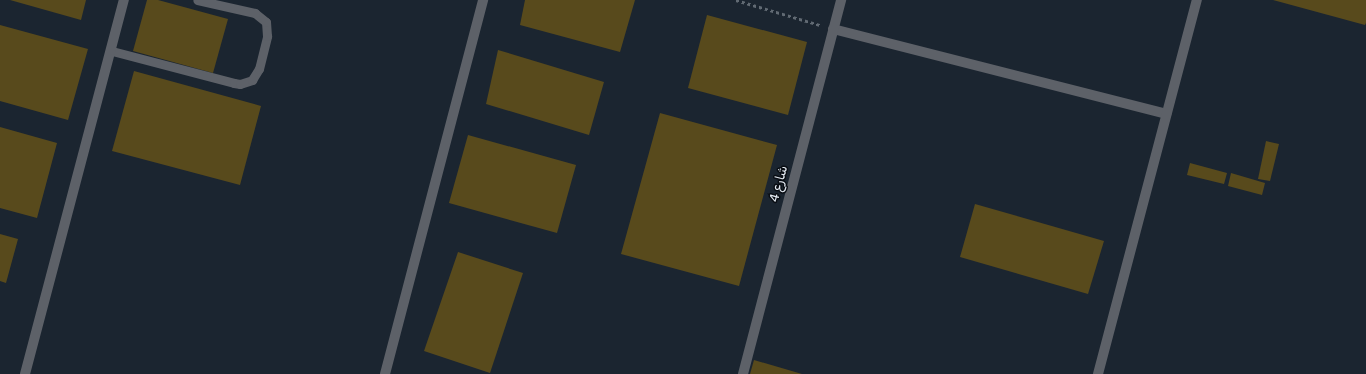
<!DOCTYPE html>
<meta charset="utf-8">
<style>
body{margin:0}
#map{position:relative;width:1366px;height:374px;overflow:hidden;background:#1b2530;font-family:Rubik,Cairo,sans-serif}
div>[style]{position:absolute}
.building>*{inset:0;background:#584a1c}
.path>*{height:2.5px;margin-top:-1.25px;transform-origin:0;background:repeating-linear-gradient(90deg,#616a73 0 3px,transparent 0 6px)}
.service>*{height:9px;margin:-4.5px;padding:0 4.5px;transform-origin:4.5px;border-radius:4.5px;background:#5d6168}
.minor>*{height:10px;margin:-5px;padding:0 5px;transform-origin:5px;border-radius:5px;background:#5d6168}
span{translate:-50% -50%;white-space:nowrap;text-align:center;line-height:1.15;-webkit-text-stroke:3px #090d13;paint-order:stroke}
.street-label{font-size:13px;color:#e2e9f1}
</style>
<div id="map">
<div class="building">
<div style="clip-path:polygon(10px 0,86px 0,81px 20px)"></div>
<div style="clip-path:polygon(147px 0,158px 0,228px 19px,213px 73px,133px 51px)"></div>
<div style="clip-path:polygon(525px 0,635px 0,620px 52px,520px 25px)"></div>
<div style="clip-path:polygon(1273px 0,1366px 0,1366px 23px,1365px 25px)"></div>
<div style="clip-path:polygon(707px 15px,807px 42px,788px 115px,688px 88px)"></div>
<div style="clip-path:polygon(0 25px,88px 49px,68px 120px,0 101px)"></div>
<div style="clip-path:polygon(498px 50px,604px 82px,589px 135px,486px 104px)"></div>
<div style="clip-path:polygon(134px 71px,261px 106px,240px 185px,112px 151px)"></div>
<div style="clip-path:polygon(660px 113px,777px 145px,739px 286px,621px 254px)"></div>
<div style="clip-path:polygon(0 127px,57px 143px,37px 218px,0 208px)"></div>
<div style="clip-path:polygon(468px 135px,576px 165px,557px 233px,449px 203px)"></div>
<div style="clip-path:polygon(1266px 141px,1279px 144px,1270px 181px,1258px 179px)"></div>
<div style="clip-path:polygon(1190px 163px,1227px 173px,1224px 184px,1187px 175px)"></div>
<div style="clip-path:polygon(1231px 173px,1265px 183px,1262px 195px,1228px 186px)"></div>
<div style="clip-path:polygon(975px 204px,1104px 241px,1088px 294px,960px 257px)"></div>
<div style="clip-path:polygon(0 234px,18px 239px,6px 283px,0 281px)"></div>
<div style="clip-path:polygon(458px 252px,523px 273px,490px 373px,424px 351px)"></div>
<div style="clip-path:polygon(754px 360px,802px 374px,750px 374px)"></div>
</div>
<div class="path">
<div style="left:736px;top:0;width:88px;rotate:16.6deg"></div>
</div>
<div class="service">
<div style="left:112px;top:51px;width:126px;rotate:14.7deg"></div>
<div style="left:234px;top:83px;width:6px;rotate:9deg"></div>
<div style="left:240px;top:84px;width:13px;rotate:-18deg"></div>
<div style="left:252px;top:80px;width:13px;rotate:-58deg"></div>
<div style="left:259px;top:69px;width:34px;rotate:-76deg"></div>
<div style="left:267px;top:36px;width:14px;rotate:-94deg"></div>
<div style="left:266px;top:22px;width:14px;rotate:-141deg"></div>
<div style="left:255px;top:13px;width:59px;rotate:-167.4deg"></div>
</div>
<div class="minor">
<div style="left:833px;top:29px;width:344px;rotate:14.3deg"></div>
<div style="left:25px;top:374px;width:387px;rotate:-75.2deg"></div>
<div style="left:385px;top:374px;width:387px;rotate:-75.3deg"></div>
<div style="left:743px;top:374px;width:387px;rotate:-75.3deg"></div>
<div style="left:1098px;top:374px;width:387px;rotate:-75.2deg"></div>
</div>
<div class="street-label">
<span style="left:779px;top:184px;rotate:-75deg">شارع 4</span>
</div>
</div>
